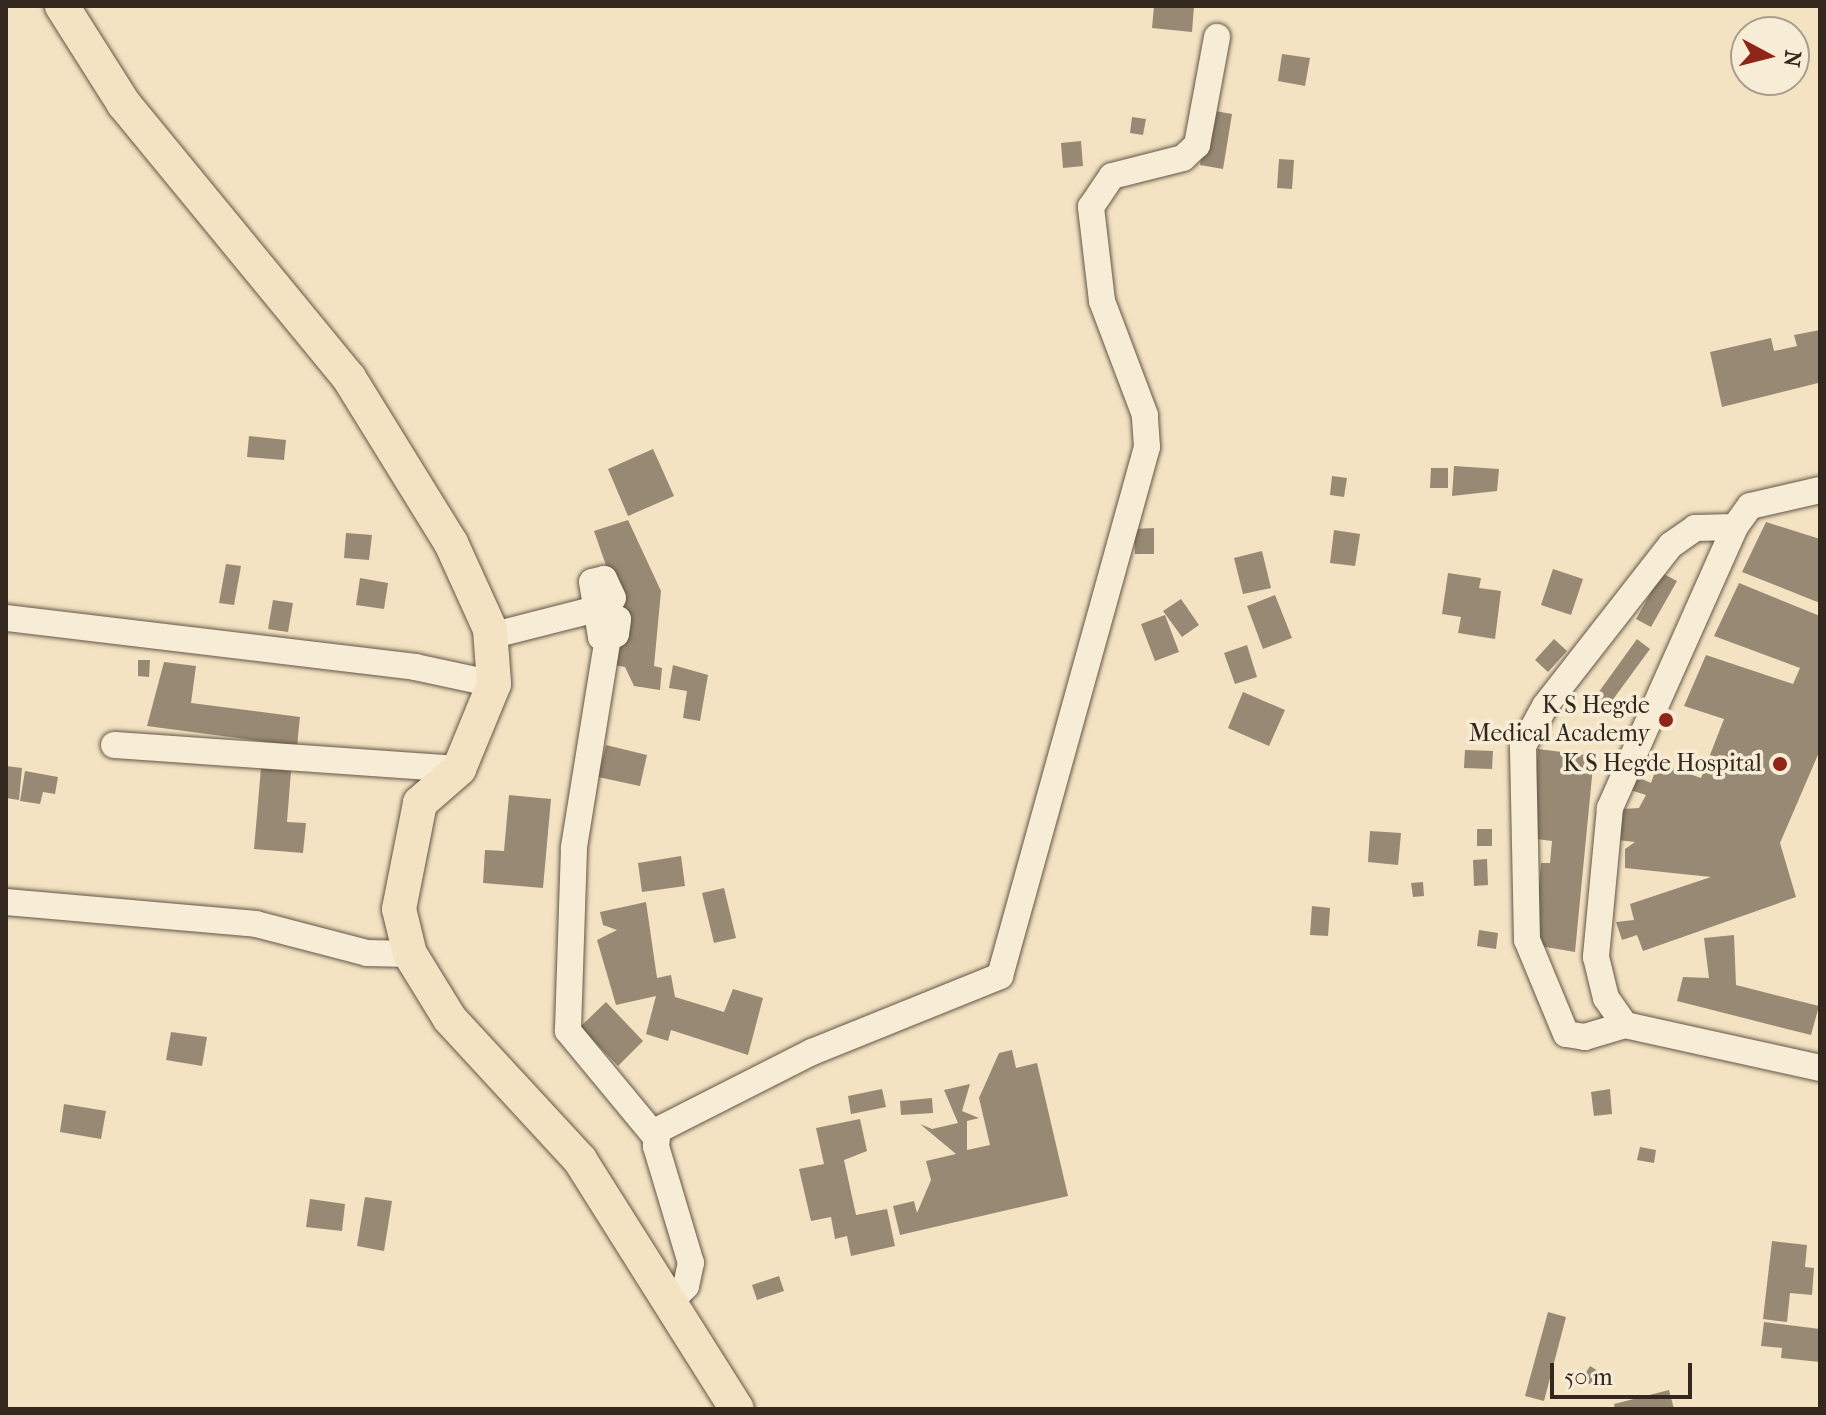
<!DOCTYPE html>
<style>
body{margin:0}
#map{position:relative;width:1826px;height:1415px;overflow:hidden;background:#f3e3c2;font-family:"IM FELL French Canon",serif}
div>[style]{position:absolute}
.building>*{inset:0;background:#978973}
.roads{filter:drop-shadow(0 0 2px #645647) drop-shadow(0 0 2px #645647)}
.minor>*{height:26px;margin:-13px;padding:0 13px;transform-origin:13px;border-radius:13px;background:#f7edd7}
.major>*{height:34px;margin:-17px;padding:0 17px;transform-origin:17px;border-radius:17px;background:#f3e3c2}
.dots>*{width:22px;height:22px;translate:-50% -50%;box-sizing:border-box;border:4px solid #f7edd7;border-radius:50%}
span{translate:-50% -50%;white-space:nowrap;text-align:center;line-height:1.15;-webkit-text-stroke:7px #f7edd7;paint-order:stroke}
.poi-label{font-size:24px;color:#34271e}
.right{translate:-100% -50%;text-align:right}
.frame{position:absolute;inset:0;border:8px solid #34271e;pointer-events:none}
.north{position:absolute;left:1730px;top:16px;width:80px;height:80px;box-sizing:border-box;background:#f7edd7;border:2px solid #a99e8d;border-radius:50%;rotate:97deg;font-size:22px;font-weight:700;line-height:32px;text-align:center;color:#34271e}
.north::after{content:'';display:block;margin:auto;width:28px;height:36px;background:#8f2418;clip-path:polygon(50% 0,100% 100%,50% 72%,0 100%)}
.scale{position:absolute;left:1550px;top:1363px;width:142px;height:36px;box-sizing:border-box;border:4px solid #34271e;border-top:0;padding-left:10px;font-size:24px;line-height:28px;white-space:nowrap;color:#34271e;-webkit-text-stroke:6px #f7edd7;paint-order:stroke}
</style>
<div id="map">
<div class="building">
<div style="clip-path:polygon(1154px 6px,1194px 6px,1192px 32px,1152px 28px)"></div>
<div style="clip-path:polygon(1282px 54px,1310px 58px,1305px 86px,1278px 81px)"></div>
<div style="clip-path:polygon(1209px 110px,1232px 114px,1223px 169px,1200px 165px)"></div>
<div style="clip-path:polygon(1132px 117px,1146px 119px,1143px 135px,1130px 133px)"></div>
<div style="clip-path:polygon(1081px 141px,1083px 166px,1063px 168px,1061px 143px)"></div>
<div style="clip-path:polygon(1279px 159px,1294px 160px,1292px 189px,1277px 188px)"></div>
<div style="clip-path:polygon(1820px 330px,1818px 383px,1722px 407px,1710px 352px,1771px 338px,1774px 351px,1797px 346px,1794px 335px)"></div>
<div style="clip-path:polygon(249px 436px,286px 440px,284px 460px,247px 457px)"></div>
<div style="clip-path:polygon(653px 449px,674px 496px,628px 516px,608px 469px)"></div>
<div style="clip-path:polygon(1454px 466px,1499px 469px,1497px 491px,1452px 496px)"></div>
<div style="clip-path:polygon(1431px 468px,1448px 468px,1448px 488px,1430px 488px)"></div>
<div style="clip-path:polygon(1332px 476px,1347px 478px,1344px 497px,1330px 495px)"></div>
<div style="clip-path:polygon(628px 520px,661px 591px,654px 666px,662px 668px,660px 690px,634px 686px,625px 667px,614px 665px,617px 597px,594px 531px)"></div>
<div style="clip-path:polygon(1766px 522px,1820px 539px,1820px 603px,1742px 572px)"></div>
<div style="clip-path:polygon(1154px 528px,1154px 554px,1135px 554px,1134px 529px)"></div>
<div style="clip-path:polygon(1334px 530px,1360px 534px,1355px 566px,1330px 563px)"></div>
<div style="clip-path:polygon(346px 533px,372px 535px,369px 560px,344px 558px)"></div>
<div style="clip-path:polygon(1262px 551px,1271px 588px,1243px 594px,1234px 558px)"></div>
<div style="clip-path:polygon(226px 564px,241px 566px,234px 605px,219px 603px)"></div>
<div style="clip-path:polygon(1553px 569px,1583px 579px,1571px 615px,1541px 605px)"></div>
<div style="clip-path:polygon(1448px 573px,1481px 578px,1479px 588px,1501px 591px,1495px 639px,1458px 633px,1461px 617px,1442px 614px)"></div>
<div style="clip-path:polygon(1662px 573px,1677px 581px,1651px 627px,1636px 619px)"></div>
<div style="clip-path:polygon(360px 578px,388px 583px,384px 609px,356px 605px)"></div>
<div style="clip-path:polygon(1739px 583px,1820px 616px,1820px 750px,1780px 843px,1796px 897px,1643px 951px,1637px 935px,1622px 940px,1616px 922px,1634px 920px,1630px 904px,1711px 877px,1625px 868px,1625px 849px,1635px 842px,1618px 840px,1622px 809px,1639px 808px,1646px 795px,1630px 790px,1635px 776px,1651px 783px,1658px 763px,1701px 778px,1724px 719px,1684px 706px,1706px 655px,1793px 684px,1800px 668px,1714px 636px)"></div>
<div style="clip-path:polygon(1275px 595px,1292px 638px,1263px 649px,1247px 606px)"></div>
<div style="clip-path:polygon(1181px 599px,1199px 625px,1182px 637px,1163px 611px)"></div>
<div style="clip-path:polygon(273px 600px,293px 603px,288px 632px,268px 629px)"></div>
<div style="clip-path:polygon(1165px 615px,1179px 652px,1155px 661px,1141px 624px)"></div>
<div style="clip-path:polygon(1554px 639px,1567px 651px,1548px 672px,1535px 660px)"></div>
<div style="clip-path:polygon(1637px 639px,1650px 649px,1606px 709px,1593px 700px)"></div>
<div style="clip-path:polygon(1247px 645px,1257px 677px,1235px 684px,1224px 653px)"></div>
<div style="clip-path:polygon(138px 660px,150px 660px,149px 677px,138px 676px)"></div>
<div style="clip-path:polygon(164px 662px,196px 666px,191px 703px,300px 717px,297px 746px,147px 726px)"></div>
<div style="clip-path:polygon(673px 665px,708px 675px,700px 721px,683px 718px,687px 691px,669px 688px)"></div>
<div style="clip-path:polygon(1243px 692px,1285px 710px,1269px 746px,1228px 728px)"></div>
<div style="clip-path:polygon(606px 745px,647px 755px,640px 786px,598px 777px)"></div>
<div style="clip-path:polygon(1538px 749px,1594px 756px,1575px 952px,1534px 945px,1541px 863px,1550px 863px,1552px 841px,1530px 838px)"></div>
<div style="clip-path:polygon(1465px 750px,1493px 751px,1492px 769px,1464px 768px)"></div>
<div style="clip-path:polygon(6px 766px,22px 768px,19px 800px,6px 798px)"></div>
<div style="clip-path:polygon(261px 768px,291px 771px,287px 822px,306px 823px,303px 853px,254px 849px)"></div>
<div style="clip-path:polygon(25px 771px,58px 777px,55px 794px,43px 792px,40px 804px,20px 801px)"></div>
<div style="clip-path:polygon(509px 795px,551px 799px,543px 888px,483px 883px,485px 850px,504px 851px)"></div>
<div style="clip-path:polygon(1477px 829px,1492px 829px,1492px 846px,1477px 846px)"></div>
<div style="clip-path:polygon(1370px 831px,1401px 833px,1398px 865px,1368px 862px)"></div>
<div style="clip-path:polygon(681px 856px,685px 886px,642px 892px,638px 863px)"></div>
<div style="clip-path:polygon(1487px 859px,1488px 885px,1474px 886px,1473px 860px)"></div>
<div style="clip-path:polygon(1423px 882px,1424px 896px,1413px 897px,1411px 883px)"></div>
<div style="clip-path:polygon(724px 888px,736px 938px,714px 943px,702px 893px)"></div>
<div style="clip-path:polygon(646px 902px,657px 978px,671px 975px,675px 997px,724px 1012px,733px 989px,763px 998px,748px 1055px,671px 1030px,668px 1041px,646px 1034px,656px 996px,616px 1005px,597px 940px,617px 930px,603px 925px,600px 912px)"></div>
<div style="clip-path:polygon(1312px 906px,1330px 908px,1328px 936px,1310px 935px)"></div>
<div style="clip-path:polygon(1479px 930px,1498px 933px,1496px 949px,1477px 946px)"></div>
<div style="clip-path:polygon(1734px 935px,1736px 985px,1819px 1006px,1811px 1035px,1677px 1001px,1683px 977px,1709px 978px,1704px 938px)"></div>
<div style="clip-path:polygon(606px 1002px,643px 1041px,618px 1066px,580px 1027px)"></div>
<div style="clip-path:polygon(171px 1032px,207px 1037px,202px 1066px,166px 1060px)"></div>
<div style="clip-path:polygon(1012px 1050px,1016px 1068px,1037px 1063px,1068px 1196px,900px 1235px,893px 1206px,914px 1201px,917px 1213px,931px 1180px,926px 1161px,956px 1154px,920px 1124px,932px 1129px,958px 1123px,944px 1090px,970px 1084px,962px 1111px,979px 1118px,967px 1121px,967px 1150px,990px 1145px,979px 1098px,999px 1053px)"></div>
<div style="clip-path:polygon(882px 1089px,886px 1107px,851px 1114px,848px 1096px)"></div>
<div style="clip-path:polygon(1610px 1089px,1612px 1114px,1594px 1116px,1591px 1092px)"></div>
<div style="clip-path:polygon(932px 1098px,933px 1113px,901px 1115px,900px 1101px)"></div>
<div style="clip-path:polygon(64px 1104px,106px 1111px,101px 1139px,60px 1132px)"></div>
<div style="clip-path:polygon(860px 1119px,867px 1151px,844px 1160px,856px 1215px,887px 1209px,895px 1246px,851px 1256px,847px 1236px,835px 1239px,831px 1217px,811px 1221px,799px 1169px,824px 1164px,816px 1128px)"></div>
<div style="clip-path:polygon(1640px 1147px,1656px 1150px,1654px 1163px,1637px 1160px)"></div>
<div style="clip-path:polygon(365px 1197px,392px 1201px,384px 1251px,357px 1246px)"></div>
<div style="clip-path:polygon(310px 1199px,345px 1204px,342px 1231px,306px 1227px)"></div>
<div style="clip-path:polygon(1772px 1241px,1807px 1245px,1805px 1267px,1814px 1268px,1812px 1295px,1790px 1293px,1787px 1322px,1763px 1319px)"></div>
<div style="clip-path:polygon(779px 1276px,784px 1291px,757px 1300px,752px 1285px)"></div>
<div style="clip-path:polygon(1548px 1312px,1566px 1317px,1544px 1401px,1525px 1396px)"></div>
<div style="clip-path:polygon(1764px 1322px,1820px 1329px,1820px 1362px,1781px 1358px,1782px 1348px,1761px 1346px)"></div>
<div style="clip-path:polygon(1590px 1366px,1603px 1374px,1594px 1387px,1582px 1379px)"></div>
<div style="clip-path:polygon(1669px 1390px,1674px 1409px,1615px 1409px,1614px 1404px)"></div>
</div>
<div class="roads">
<div class="minor">
<div style="left:1820px;top:490px;width:72px;rotate:167.1deg"></div>
<div style="left:1750px;top:506px;width:26px;rotate:126deg"></div>
<div style="left:1735px;top:527px;width:308px;rotate:114deg"></div>
<div style="left:1610px;top:808px;width:150px;rotate:95.4deg"></div>
<div style="left:1596px;top:957px;width:42px;rotate:76.3deg"></div>
<div style="left:1606px;top:998px;width:33px;rotate:55deg"></div>
<div style="left:1625px;top:1025px;width:200px;rotate:12.4deg"></div>
<div style="left:613px;top:598px;width:21px;rotate:-115deg"></div>
<div style="left:604px;top:579px;width:12px;rotate:166deg"></div>
<div style="left:592px;top:582px;width:56px;rotate:80.7deg"></div>
<div style="left:601px;top:637px;width:15px;rotate:-11deg"></div>
<div style="left:616px;top:634px;width:15px;rotate:-82deg"></div>
<div style="left:6px;top:618px;width:412px;rotate:6.8deg"></div>
<div style="left:415px;top:667px;width:81px;rotate:12.1deg"></div>
<div style="left:490px;top:636px;width:105px;rotate:-14.3deg"></div>
<div style="left:608px;top:637px;width:214px;rotate:99.2deg"></div>
<div style="left:574px;top:848px;width:183px;rotate:91.9deg"></div>
<div style="left:568px;top:1031px;width:136px;rotate:50.4deg"></div>
<div style="left:114px;top:745px;width:346px;rotate:4deg"></div>
<div style="left:6px;top:902px;width:251px;rotate:5deg"></div>
<div style="left:256px;top:924px;width:115px;rotate:14.6deg"></div>
<div style="left:367px;top:953px;width:43px;rotate:1.3deg"></div>
<div style="left:1625px;top:1025px;width:42px;rotate:163.3deg"></div>
<div style="left:1585px;top:1037px;width:19px;rotate:-171deg"></div>
<div style="left:1566px;top:1034px;width:102px;rotate:-112.5deg"></div>
<div style="left:1527px;top:940px;width:194px;rotate:-91.2deg"></div>
<div style="left:1523px;top:746px;width:46px;rotate:-61.2deg"></div>
<div style="left:1545px;top:706px;width:204px;rotate:-52deg"></div>
<div style="left:1671px;top:545px;width:29px;rotate:-35deg"></div>
<div style="left:1695px;top:528px;width:40px;rotate:-1.4deg"></div>
<div style="left:671px;top:1301px;width:21px;rotate:-45deg"></div>
<div style="left:686px;top:1286px;width:24px;rotate:-78deg"></div>
<div style="left:691px;top:1263px;width:122px;rotate:-106.7deg"></div>
<div style="left:656px;top:1146px;width:16px;rotate:-83deg"></div>
<div style="left:658px;top:1130px;width:173px;rotate:-26.9deg"></div>
<div style="left:812px;top:1052px;width:203px;rotate:-22deg"></div>
<div style="left:1000px;top:976px;width:549px;rotate:-74.47deg"></div>
<div style="left:1147px;top:447px;width:32px;rotate:-94deg"></div>
<div style="left:1145px;top:415px;width:122px;rotate:-110.7deg"></div>
<div style="left:1102px;top:301px;width:95px;rotate:-96.7deg"></div>
<div style="left:1091px;top:207px;width:37px;rotate:-56deg"></div>
<div style="left:1112px;top:176px;width:73px;rotate:-14.2deg"></div>
<div style="left:1183px;top:158px;width:19px;rotate:-43deg"></div>
<div style="left:1197px;top:145px;width:110px;rotate:-79.5deg"></div>
</div>
<div class="major">
<div style="left:62px;top:6px;width:116px;rotate:57.7deg"></div>
<div style="left:124px;top:104px;width:355px;rotate:50.6deg"></div>
<div style="left:349px;top:378px;width:194px;rotate:58.3deg"></div>
<div style="left:451px;top:543px;width:94px;rotate:65.6deg"></div>
<div style="left:490px;top:629px;width:55px;rotate:85.8deg"></div>
<div style="left:494px;top:684px;width:92px;rotate:112.4deg"></div>
<div style="left:459px;top:769px;width:52px;rotate:138.9deg"></div>
<div style="left:420px;top:803px;width:108px;rotate:101.2deg"></div>
<div style="left:399px;top:909px;width:46px;rotate:76.3deg"></div>
<div style="left:410px;top:954px;width:76px;rotate:58.4deg"></div>
<div style="left:450px;top:1019px;width:192px;rotate:47.3deg"></div>
<div style="left:580px;top:1160px;width:294px;rotate:57.8deg"></div>
</div>
</div>
<div class="dots">
<div style="left:1666px;top:720px;background:#8f2418"></div>
<div style="left:1780px;top:764px;background:#8f2418"></div>
</div>
<div class="poi-label">
<span class="right" style="left:1650px;top:720px">K S Hegde<br>Medical Academy</span>
<span class="right" style="left:1762px;top:764px">K S Hegde Hospital</span>
</div>
<div class="frame"></div>
<div class="north">N</div>
<div class="scale">50 m</div>
</div>
